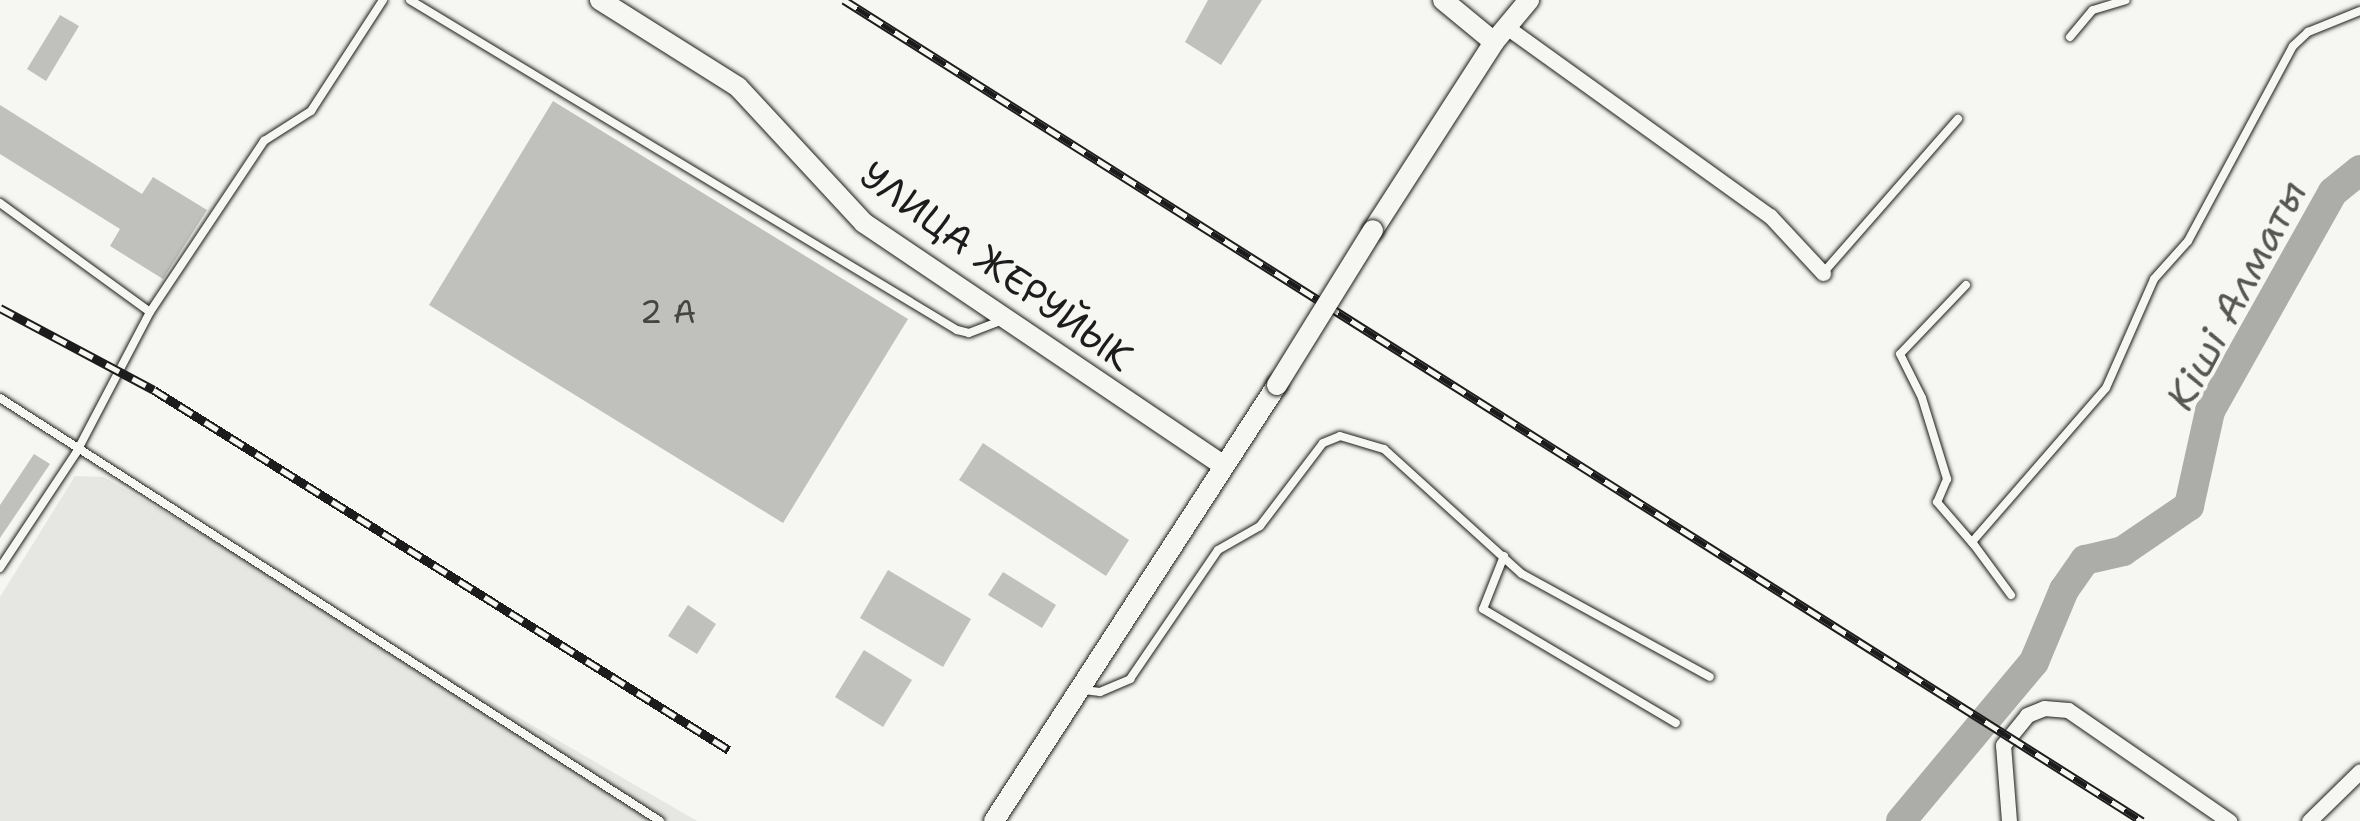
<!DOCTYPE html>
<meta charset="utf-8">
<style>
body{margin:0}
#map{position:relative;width:2360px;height:821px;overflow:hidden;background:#f6f6f2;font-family:"Shantell Sans",sans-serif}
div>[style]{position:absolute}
.built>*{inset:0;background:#e6e6e2}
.river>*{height:30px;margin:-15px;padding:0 15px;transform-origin:15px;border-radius:15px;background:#acaca9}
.building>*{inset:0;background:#c0c0bd}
.roads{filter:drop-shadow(0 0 2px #1c1c1c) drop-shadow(0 0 2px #1c1c1c)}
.lane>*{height:8px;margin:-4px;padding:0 4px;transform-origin:4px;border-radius:4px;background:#f6f6f2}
.street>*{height:15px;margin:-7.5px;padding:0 7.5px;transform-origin:7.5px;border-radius:7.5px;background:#f6f6f2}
.secondary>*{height:20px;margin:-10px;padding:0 10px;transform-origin:10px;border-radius:10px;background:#f6f6f2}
.rail>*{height:9px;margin-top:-4.5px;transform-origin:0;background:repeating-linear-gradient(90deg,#f6f6f2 0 15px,#1c1c1c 0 30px);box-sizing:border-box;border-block:2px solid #1c1c1c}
.bridges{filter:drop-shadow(0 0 2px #1c1c1c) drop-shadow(0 0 2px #1c1c1c)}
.secondary-bridge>*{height:20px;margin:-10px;padding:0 10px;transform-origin:10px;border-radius:10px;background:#f6f6f2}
span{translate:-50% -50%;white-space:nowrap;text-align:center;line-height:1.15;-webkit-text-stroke:8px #f6f6f2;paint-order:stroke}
.number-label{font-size:32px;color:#454544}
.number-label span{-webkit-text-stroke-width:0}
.street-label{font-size:38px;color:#1c1c1c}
.water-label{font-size:40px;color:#565654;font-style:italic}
</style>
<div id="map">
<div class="built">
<div style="clip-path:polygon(75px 476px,104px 477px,697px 821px,0 821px,0 597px)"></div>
</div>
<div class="river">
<div style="left:1901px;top:821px;width:207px;rotate:-50.1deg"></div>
<div style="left:2034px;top:662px;width:78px;rotate:-67.4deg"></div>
<div style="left:2064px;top:590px;width:37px;rotate:-55deg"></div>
<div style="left:2085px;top:560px;width:39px;rotate:-13deg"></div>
<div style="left:2123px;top:551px;width:80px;rotate:-34.3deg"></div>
<div style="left:2189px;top:506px;width:97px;rotate:-77.5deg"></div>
<div style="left:2210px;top:411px;width:251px;rotate:-60.7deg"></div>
<div style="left:2333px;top:192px;width:35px;rotate:-39deg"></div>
</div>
<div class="building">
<div style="clip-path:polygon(1208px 0,1262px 0,1221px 65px,1185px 42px)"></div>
<div style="clip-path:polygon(60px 15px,79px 26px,46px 81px,27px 69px)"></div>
<div style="clip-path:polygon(553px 101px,908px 319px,783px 523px,429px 305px)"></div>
<div style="clip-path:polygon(0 105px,142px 194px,153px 177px,207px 210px,163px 279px,110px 246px,120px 229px,0 154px)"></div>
<div style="clip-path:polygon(983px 443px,1129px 540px,1106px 576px,959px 480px)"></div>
<div style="clip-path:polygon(34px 454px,50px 464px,0 538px,0 505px)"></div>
<div style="clip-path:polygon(888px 570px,971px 619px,943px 667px,860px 618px)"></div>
<div style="clip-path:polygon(1003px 572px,1056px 605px,1042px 628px,988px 595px)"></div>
<div style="clip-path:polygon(688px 605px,716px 624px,697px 654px,668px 636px)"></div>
<div style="clip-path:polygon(864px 650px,912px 680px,883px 727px,835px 697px)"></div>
</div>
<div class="roads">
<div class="lane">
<div style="left:410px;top:0;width:639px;rotate:31.1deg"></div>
<div style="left:957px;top:330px;width:12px;rotate:14deg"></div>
<div style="left:969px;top:333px;width:34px;rotate:-21deg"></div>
<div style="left:2070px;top:37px;width:35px;rotate:-50deg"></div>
<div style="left:2093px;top:10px;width:34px;rotate:-17deg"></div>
<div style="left:0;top:203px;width:185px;rotate:36deg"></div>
<div style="left:150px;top:312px;width:159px;rotate:117.7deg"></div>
<div style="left:76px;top:453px;width:138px;rotate:123.5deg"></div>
<div style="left:1823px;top:273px;width:205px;rotate:-48.8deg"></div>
<div style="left:1966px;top:285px;width:95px;rotate:133.7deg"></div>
<div style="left:1900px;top:354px;width:49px;rotate:63.4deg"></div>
<div style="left:1922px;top:398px;width:85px;rotate:72.8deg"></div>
<div style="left:1947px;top:479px;width:25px;rotate:113deg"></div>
<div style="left:1937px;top:502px;width:57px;rotate:49.3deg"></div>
<div style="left:150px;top:312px;width:206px;rotate:-56.3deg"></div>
<div style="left:264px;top:141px;width:56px;rotate:-32.6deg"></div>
<div style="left:311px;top:111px;width:132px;rotate:-57deg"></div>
<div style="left:0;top:398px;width:784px;rotate:32.66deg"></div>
<div style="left:1504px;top:556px;width:57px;rotate:111.6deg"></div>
<div style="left:1483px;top:609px;width:224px;rotate:30.6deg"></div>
<div style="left:2011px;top:595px;width:66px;rotate:-126.3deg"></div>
<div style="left:1972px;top:542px;width:204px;rotate:-49deg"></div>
<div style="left:2106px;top:388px;width:119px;rotate:-66.2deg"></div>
<div style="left:2154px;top:279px;width:51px;rotate:-48.2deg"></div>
<div style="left:2188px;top:241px;width:221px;rotate:-61.7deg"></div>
<div style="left:2293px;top:46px;width:21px;rotate:-43deg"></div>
<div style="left:2308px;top:32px;width:56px;rotate:-22deg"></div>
<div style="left:1084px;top:690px;width:16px;rotate:7deg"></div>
<div style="left:1100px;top:692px;width:33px;rotate:-23deg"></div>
<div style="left:1130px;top:679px;width:156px;rotate:-55.7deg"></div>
<div style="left:1218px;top:550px;width:48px;rotate:-29.7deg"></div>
<div style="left:1260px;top:526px;width:104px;rotate:-52.8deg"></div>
<div style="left:1323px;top:443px;width:18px;rotate:-22deg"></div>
<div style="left:1340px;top:436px;width:46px;rotate:16.5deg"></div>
<div style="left:1384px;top:449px;width:186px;rotate:42.2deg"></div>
<div style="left:1522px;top:574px;width:214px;rotate:28.7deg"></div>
</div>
<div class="street">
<div style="left:1508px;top:28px;width:322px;rotate:35.7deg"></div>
<div style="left:1770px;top:216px;width:78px;rotate:47.1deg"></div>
<div style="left:2009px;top:821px;width:76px;rotate:-94.5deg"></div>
<div style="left:2003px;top:745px;width:38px;rotate:-51deg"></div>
<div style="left:2027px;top:715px;width:18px;rotate:-22deg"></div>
<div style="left:2044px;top:708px;width:24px;rotate:5deg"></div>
<div style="left:2068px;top:710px;width:196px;rotate:34.6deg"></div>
<div style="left:2309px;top:821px;width:71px;rotate:-44.4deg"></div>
</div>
<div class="secondary">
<div style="left:600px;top:0;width:163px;rotate:32.2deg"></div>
<div style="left:738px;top:87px;width:185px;rotate:47.2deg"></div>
<div style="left:864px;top:223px;width:434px;rotate:34deg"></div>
<div style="left:1443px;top:0;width:66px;rotate:39.5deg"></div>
<div style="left:1373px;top:230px;width:224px;rotate:-57.2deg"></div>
<div style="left:1494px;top:42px;width:55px;rotate:-50.2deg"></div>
<div style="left:994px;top:821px;width:520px;rotate:-57.01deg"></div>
</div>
</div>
<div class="rail">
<div style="left:844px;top:0;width:1536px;rotate:32.31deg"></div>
<div style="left:0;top:308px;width:174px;rotate:28deg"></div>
<div style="left:154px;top:390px;width:678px;rotate:32.05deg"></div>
</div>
<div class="bridges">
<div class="secondary-bridge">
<div style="left:1277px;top:385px;width:182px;rotate:-58.2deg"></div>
</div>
</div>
<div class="number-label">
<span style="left:668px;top:312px">2 А</span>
</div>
<div class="street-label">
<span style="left:997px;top:266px;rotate:36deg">УЛИЦА ЖЕРУЙЫК</span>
</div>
<div class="water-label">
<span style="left:2236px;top:295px;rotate:-62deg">Кіші Алматы</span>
</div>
</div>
